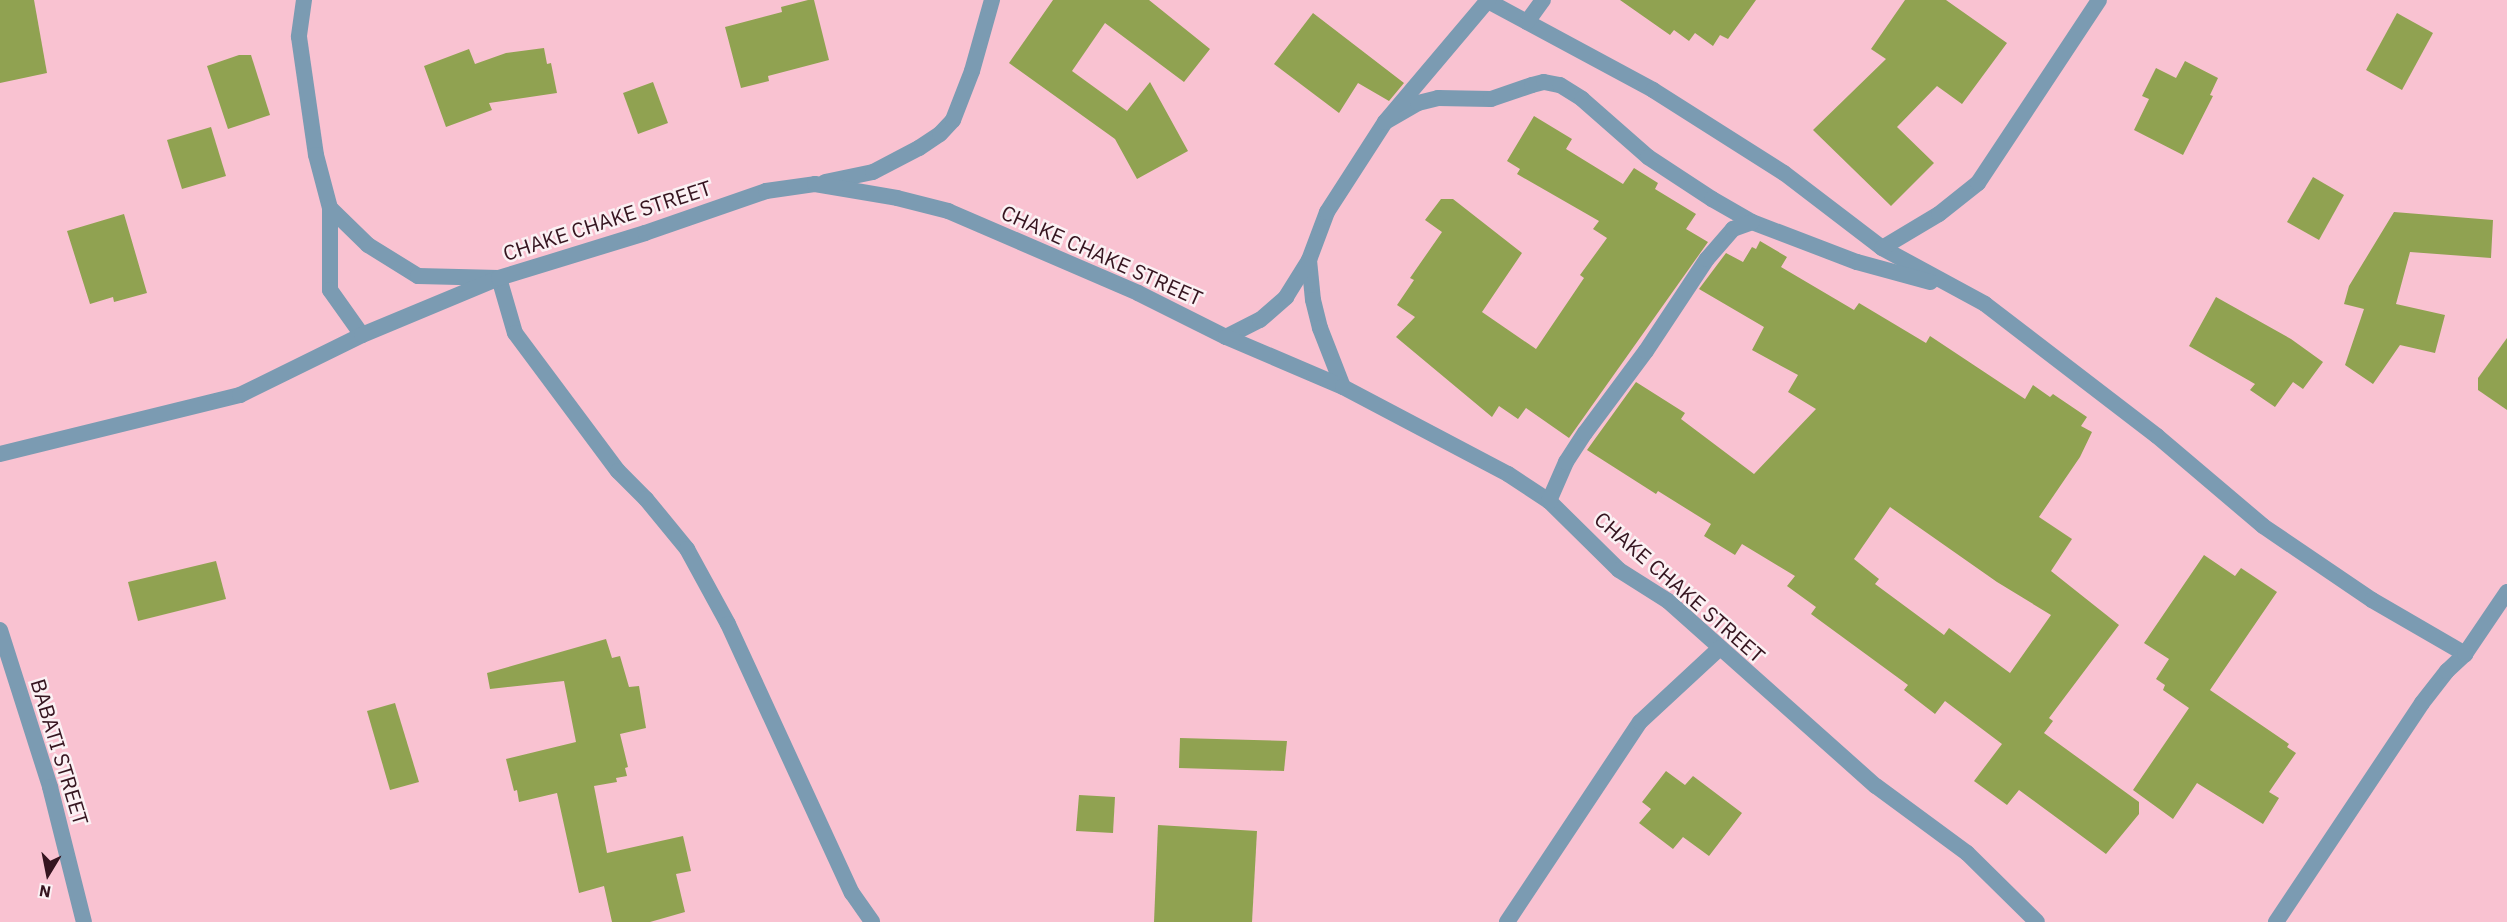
<!DOCTYPE html>
<style>
body{margin:0}
#map{position:relative;width:2507px;height:922px;overflow:hidden;background:#f9c2d1;font-family:"IBM Plex Sans",sans-serif}
div>[style]{position:absolute}
.building>*{inset:0;background:#90a251}
.minor>*{height:16px;margin:-8px;padding:0 8px;transform-origin:8px;border-radius:8px;background:#7b9bb2}
span{translate:-50% -50%;white-space:nowrap;text-align:center;line-height:1.15;-webkit-text-stroke:5px #fbf1f4;paint-order:stroke}
.street-label{font-size:21px;color:#361520}
.north{position:absolute;left:18px;top:844px;width:60px;height:60px;-webkit-text-stroke:4px #fbf1f4;paint-order:stroke;rotate:190deg;font-size:16px;font-weight:700;line-height:24px;text-align:center;color:#361520}
.north::after{content:'';display:block;margin:auto;width:21px;height:27px;background:#361520;clip-path:polygon(50% 0,100% 100%,50% 72%,0 100%)}
</style>
<div id="map">
<div class="building">
<div style="clip-path:polygon(0 0,34px 0,47px 73px,0 83px)"></div>
<div style="clip-path:polygon(808px 0,814px 0,829px 60px,768px 76px,769px 81px,741px 88px,725px 27px,782px 12px,781px 7px)"></div>
<div style="clip-path:polygon(1053px 0,1149px 0,1210px 49px,1184px 82px,1105px 23px,1072px 71px,1127px 111px,1150px 82px,1188px 151px,1137px 179px,1115px 139px,1009px 63px)"></div>
<div style="clip-path:polygon(1620px 0,1756px 0,1728px 39px,1720px 35px,1713px 46px,1695px 33px,1689px 41px,1674px 30px,1670px 35px)"></div>
<div style="clip-path:polygon(1905px 0,1946px 0,2007px 43px,1962px 104px,1937px 86px,1897px 127px,1934px 163px,1891px 206px,1813px 130px,1886px 59px,1871px 49px)"></div>
<div style="clip-path:polygon(1313px 13px,1404px 83px,1389px 101px,1358px 83px,1339px 113px,1274px 64px)"></div>
<div style="clip-path:polygon(2397px 13px,2433px 33px,2402px 90px,2366px 70px)"></div>
<div style="clip-path:polygon(544px 48px,547px 64px,551px 63px,557px 93px,489px 103px,492px 110px,446px 127px,424px 66px,469px 49px,475px 64px,506px 53px)"></div>
<div style="clip-path:polygon(239px 55px,251px 55px,270px 115px,228px 129px,207px 66px)"></div>
<div style="clip-path:polygon(2185px 61px,2218px 78px,2210px 95px,2213px 96px,2183px 155px,2134px 130px,2149px 99px,2142px 96px,2156px 68px,2176px 78px)"></div>
<div style="clip-path:polygon(653px 82px,668px 123px,638px 134px,623px 93px)"></div>
<div style="clip-path:polygon(1534px 116px,1572px 139px,1566px 149px,1623px 184px,1634px 168px,1658px 183px,1655px 189px,1696px 214px,1686px 229px,1708px 242px,1569px 438px,1526px 408px,1518px 419px,1499px 406px,1492px 417px,1396px 337px,1415px 317px,1397px 305px,1414px 280px,1410px 278px,1442px 232px,1425px 220px,1441px 199px,1453px 199px,1522px 253px,1482px 312px,1536px 349px,1584px 278px,1580px 275px,1607px 238px,1593px 229px,1599px 221px,1517px 174px,1520px 169px,1507px 161px)"></div>
<div style="clip-path:polygon(211px 127px,226px 176px,182px 189px,167px 140px)"></div>
<div style="clip-path:polygon(2313px 177px,2344px 195px,2319px 240px,2287px 222px)"></div>
<div style="clip-path:polygon(2394px 212px,2493px 220px,2491px 258px,2410px 252px,2396px 304px,2445px 315px,2435px 353px,2400px 345px,2373px 384px,2345px 365px,2364px 309px,2344px 304px,2349px 286px)"></div>
<div style="clip-path:polygon(124px 214px,147px 293px,114px 302px,113px 297px,90px 304px,67px 231px)"></div>
<div style="clip-path:polygon(evenodd,1760px 241px,1787px 257px,1781px 267px,1854px 310px,1859px 303px,1926px 343px,1930px 336px,2025px 399px,2033px 385px,2050px 397px,2053px 394px,2087px 417px,2081px 426px,2092px 432px,2080px 457px,2039px 517px,2072px 539px,2051px 571px,2119px 625px,2049px 718px,2053px 721px,2044px 733px,2139px 802px,2139px 814px,2106px 854px,2019px 790px,2007px 805px,1974px 781px,2002px 744px,1945px 701px,1935px 714px,1904px 690px,1908px 685px,1811px 614px,1816px 607px,1787px 586px,1795px 576px,1742px 544px,1735px 555px,1704px 536px,1711px 524px,1658px 491px,1656px 494px,1587px 450px,1636px 382px,1685px 413px,1681px 419px,1754px 474px,1816px 409px,1788px 392px,1798px 375px,1752px 350px,1764px 327px,1699px 289px,1726px 253px,1743px 262px,1752px 247px,1756px 249px,1760px 241px,1890px 507px,1997px 582px,2051px 615px,2010px 673px,1949px 628px,1944px 635px,1875px 584px,1879px 579px,1854px 559px,1890px 507px)"></div>
<div style="clip-path:polygon(2216px 297px,2291px 339px,2323px 362px,2303px 389px,2293px 382px,2275px 407px,2250px 390px,2255px 384px,2189px 346px)"></div>
<div style="clip-path:polygon(2507px 338px,2507px 410px,2478px 390px,2478px 378px)"></div>
<div style="clip-path:polygon(2204px 555px,2235px 576px,2241px 568px,2277px 592px,2210px 690px,2289px 744px,2287px 747px,2296px 753px,2269px 792px,2279px 798px,2263px 824px,2197px 783px,2173px 819px,2133px 790px,2189px 708px,2163px 690px,2165px 685px,2156px 679px,2169px 659px,2144px 643px)"></div>
<div style="clip-path:polygon(216px 561px,226px 599px,138px 621px,128px 582px)"></div>
<div style="clip-path:polygon(606px 639px,612px 658px,620px 656px,629px 687px,639px 686px,646px 728px,620px 734px,628px 767px,625px 768px,627px 776px,616px 778px,617px 782px,594px 786px,607px 853px,683px 836px,691px 871px,676px 874px,685px 912px,650px 922px,612px 922px,604px 886px,579px 893px,557px 793px,519px 802px,517px 790px,514px 791px,506px 759px,576px 742px,564px 681px,490px 689px,487px 673px)"></div>
<div style="clip-path:polygon(395px 703px,419px 782px,390px 790px,367px 711px)"></div>
<div style="clip-path:polygon(1180px 738px,1287px 741px,1284px 771px,1179px 768px)"></div>
<div style="clip-path:polygon(1666px 771px,1685px 785px,1693px 776px,1742px 813px,1709px 856px,1683px 837px,1673px 849px,1639px 823px,1651px 809px,1642px 802px)"></div>
<div style="clip-path:polygon(1079px 795px,1115px 797px,1113px 833px,1076px 831px)"></div>
<div style="clip-path:polygon(1158px 825px,1257px 831px,1252px 922px,1154px 922px)"></div>
</div>
<div class="minor">
<div style="left:304px;top:0;width:37px;rotate:98deg"></div>
<div style="left:299px;top:37px;width:119px;rotate:81.8deg"></div>
<div style="left:316px;top:155px;width:55px;rotate:75.2deg"></div>
<div style="left:330px;top:208px;width:82px;rotate:90deg"></div>
<div style="left:330px;top:290px;width:55px;rotate:54.6deg"></div>
<div style="left:1486px;top:0;width:190px;rotate:28.3deg"></div>
<div style="left:1653px;top:90px;width:155px;rotate:32.4deg"></div>
<div style="left:1784px;top:173px;width:123px;rotate:37.4deg"></div>
<div style="left:1882px;top:248px;width:117px;rotate:28.5deg"></div>
<div style="left:1985px;top:304px;width:217px;rotate:37.5deg"></div>
<div style="left:2157px;top:436px;width:139px;rotate:40.3deg"></div>
<div style="left:2263px;top:526px;width:132px;rotate:34.2deg"></div>
<div style="left:2372px;top:600px;width:108px;rotate:30.1deg"></div>
<div style="left:1527px;top:22px;width:27px;rotate:-54deg"></div>
<div style="left:1385px;top:122px;width:38px;rotate:-30deg"></div>
<div style="left:1418px;top:103px;width:21px;rotate:-14deg"></div>
<div style="left:1438px;top:98px;width:53px;rotate:1.1deg"></div>
<div style="left:1491px;top:99px;width:43px;rotate:-18.9deg"></div>
<div style="left:1532px;top:85px;width:12px;rotate:-14deg"></div>
<div style="left:1544px;top:82px;width:16px;rotate:11deg"></div>
<div style="left:1560px;top:85px;width:26px;rotate:32deg"></div>
<div style="left:1582px;top:99px;width:88px;rotate:41.3deg"></div>
<div style="left:1648px;top:157px;width:77px;rotate:33.3deg"></div>
<div style="left:1712px;top:199px;width:46px;rotate:29.9deg"></div>
<div style="left:1752px;top:222px;width:112px;rotate:20.9deg"></div>
<div style="left:1857px;top:262px;width:76px;rotate:15.3deg"></div>
<div style="left:825px;top:182px;width:49px;rotate:-11.8deg"></div>
<div style="left:873px;top:172px;width:52px;rotate:-27.6deg"></div>
<div style="left:919px;top:148px;width:25px;rotate:-34deg"></div>
<div style="left:940px;top:134px;width:19px;rotate:-47deg"></div>
<div style="left:953px;top:120px;width:53px;rotate:-68.8deg"></div>
<div style="left:972px;top:71px;width:74px;rotate:-74.3deg"></div>
<div style="left:330px;top:208px;width:53px;rotate:44.2deg"></div>
<div style="left:368px;top:245px;width:59px;rotate:31.8deg"></div>
<div style="left:418px;top:276px;width:81px;rotate:1.4deg"></div>
<div style="left:499px;top:278px;width:57px;rotate:73.8deg"></div>
<div style="left:515px;top:333px;width:172px;rotate:53.3deg"></div>
<div style="left:618px;top:471px;width:40px;rotate:45deg"></div>
<div style="left:646px;top:499px;width:65px;rotate:50.6deg"></div>
<div style="left:687px;top:549px;width:85px;rotate:61.3deg"></div>
<div style="left:728px;top:624px;width:296px;rotate:65.3deg"></div>
<div style="left:852px;top:893px;width:35px;rotate:55deg"></div>
<div style="left:1882px;top:248px;width:66px;rotate:-30.8deg"></div>
<div style="left:1939px;top:214px;width:50px;rotate:-38.5deg"></div>
<div style="left:1978px;top:183px;width:219px;rotate:-56.5deg"></div>
<div style="left:1309px;top:260px;width:40px;rotate:84.3deg"></div>
<div style="left:1313px;top:300px;width:29px;rotate:76deg"></div>
<div style="left:1320px;top:328px;width:63px;rotate:68.7deg"></div>
<div style="left:1226px;top:337px;width:38px;rotate:-27deg"></div>
<div style="left:1260px;top:320px;width:35px;rotate:-41deg"></div>
<div style="left:1286px;top:297px;width:44px;rotate:-58.1deg"></div>
<div style="left:1309px;top:260px;width:51px;rotate:-69.4deg"></div>
<div style="left:1327px;top:212px;width:107px;rotate:-57.2deg"></div>
<div style="left:1385px;top:122px;width:160px;rotate:-49.8deg"></div>
<div style="left:0;top:454px;width:247px;rotate:-13.8deg"></div>
<div style="left:240px;top:395px;width:136px;rotate:-26.2deg"></div>
<div style="left:362px;top:335px;width:148px;rotate:-22.6deg"></div>
<div style="left:499px;top:278px;width:153px;rotate:-17.1deg"></div>
<div style="left:645px;top:233px;width:128px;rotate:-19.1deg"></div>
<div style="left:766px;top:191px;width:49px;rotate:-8.1deg"></div>
<div style="left:815px;top:184px;width:83px;rotate:9.7deg"></div>
<div style="left:897px;top:198px;width:53px;rotate:14.3deg"></div>
<div style="left:948px;top:211px;width:207px;rotate:23.3deg"></div>
<div style="left:1138px;top:293px;width:98px;rotate:26.6deg"></div>
<div style="left:1226px;top:337px;width:127px;rotate:23.1deg"></div>
<div style="left:1343px;top:387px;width:187px;rotate:27.8deg"></div>
<div style="left:1508px;top:474px;width:49px;rotate:33.4deg"></div>
<div style="left:1549px;top:501px;width:98px;rotate:44.6deg"></div>
<div style="left:1619px;top:570px;width:58px;rotate:32.3deg"></div>
<div style="left:1668px;top:601px;width:278px;rotate:41.7deg"></div>
<div style="left:1876px;top:786px;width:113px;rotate:36.4deg"></div>
<div style="left:1967px;top:853px;width:98px;rotate:44.6deg"></div>
<div style="left:1549px;top:501px;width:43px;rotate:-66.4deg"></div>
<div style="left:1566px;top:462px;width:35px;rotate:-57deg"></div>
<div style="left:1585px;top:433px;width:102px;rotate:-53.4deg"></div>
<div style="left:1646px;top:351px;width:110px;rotate:-56.5deg"></div>
<div style="left:1707px;top:259px;width:40px;rotate:-49deg"></div>
<div style="left:1733px;top:229px;width:20px;rotate:-20deg"></div>
<div style="left:0;top:630px;width:165px;rotate:72.3deg"></div>
<div style="left:50px;top:787px;width:139px;rotate:75.9deg"></div>
<div style="left:1507px;top:922px;width:240px;rotate:-56.4deg"></div>
<div style="left:1640px;top:722px;width:109px;rotate:-42.8deg"></div>
<div style="left:2276px;top:922px;width:263px;rotate:-56.3deg"></div>
<div style="left:2422px;top:703px;width:41px;rotate:-52deg"></div>
<div style="left:2447px;top:671px;width:25px;rotate:-43deg"></div>
<div style="left:2465px;top:654px;width:75px;rotate:-55.9deg"></div>
</div>
<div class="street-label">
<span style="left:607px;top:220px;rotate:-18deg">CHAKE CHAKE STREET</span>
<span style="left:1102px;top:255px;rotate:24deg">CHAKE CHAKE STREET</span>
<span style="left:1680px;top:587px;rotate:41deg">CHAKE CHAKE STREET</span>
<span style="left:60px;top:752px;rotate:73deg">BABATI STREET</span>
</div>
<div class="north">N</div>
</div>
